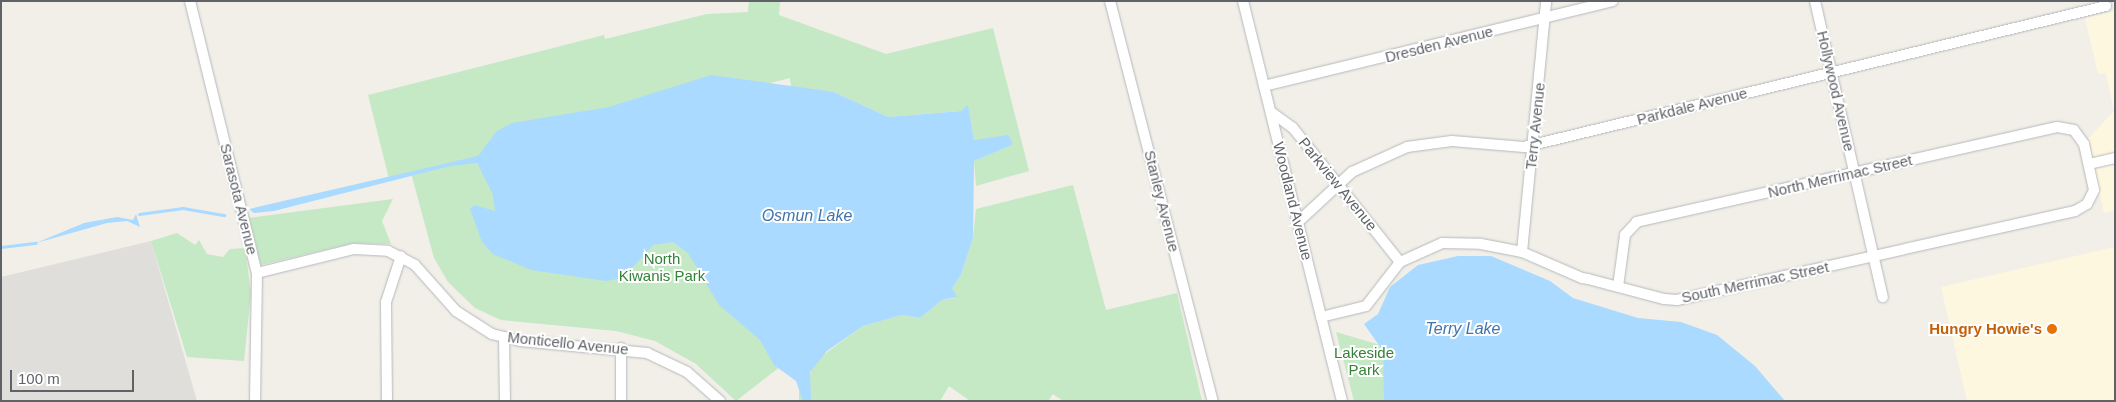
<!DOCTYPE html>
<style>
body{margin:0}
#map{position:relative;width:2116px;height:402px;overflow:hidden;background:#f1efe8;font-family:Arial,sans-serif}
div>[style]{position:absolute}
.commercial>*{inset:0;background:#fef7e0}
.industrial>*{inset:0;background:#e0deda}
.green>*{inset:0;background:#c5e8c5}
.water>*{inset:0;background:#aadaff}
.stream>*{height:2.5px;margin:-1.25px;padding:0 1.25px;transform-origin:1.25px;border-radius:1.25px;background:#aadaff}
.roads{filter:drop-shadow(0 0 1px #b5b8bc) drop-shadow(0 0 1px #b5b8bc)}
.minor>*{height:10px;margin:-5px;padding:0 5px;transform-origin:5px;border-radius:5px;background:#fff}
.dots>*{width:14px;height:14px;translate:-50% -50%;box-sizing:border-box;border:2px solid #fff;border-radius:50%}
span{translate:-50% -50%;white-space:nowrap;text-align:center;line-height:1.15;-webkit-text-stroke:4px #fff;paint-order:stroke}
.street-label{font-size:15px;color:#5f6368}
.park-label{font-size:15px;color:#348238}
.food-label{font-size:15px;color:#c56008;font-weight:700}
.right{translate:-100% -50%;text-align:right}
.water-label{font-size:16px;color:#4174aa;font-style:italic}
.frame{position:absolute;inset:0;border:2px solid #5f6368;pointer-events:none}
.scale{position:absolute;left:10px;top:370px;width:124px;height:22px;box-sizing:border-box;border:2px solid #5f6368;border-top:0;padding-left:6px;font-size:15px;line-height:18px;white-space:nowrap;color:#5f6368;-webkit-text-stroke:4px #fff;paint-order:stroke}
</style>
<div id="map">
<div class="commercial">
<div style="clip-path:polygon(2115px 11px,2115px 210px,2104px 213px,2088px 139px,2114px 111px,2106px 73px,2098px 74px,2085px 18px)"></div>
<div style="clip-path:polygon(2115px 247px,2115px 401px,1967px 401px,1941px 287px)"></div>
</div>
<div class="industrial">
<div style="clip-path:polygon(151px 241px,197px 401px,1px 401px,1px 277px)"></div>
</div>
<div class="green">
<div style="clip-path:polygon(749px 1px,780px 1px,779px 15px,886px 54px,993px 28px,1029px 171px,976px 186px,974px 161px,1009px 146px,993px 138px,974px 140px,968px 106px,961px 111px,888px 117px,834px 92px,791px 88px,790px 78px,535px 142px,689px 184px,798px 353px,736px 401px,696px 364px,655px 341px,616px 331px,501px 320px,475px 308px,448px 282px,434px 258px,411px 173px,389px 179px,368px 95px,604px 35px,605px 39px,707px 14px,748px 12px)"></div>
<div style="clip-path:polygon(1073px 185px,1106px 310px,1177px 293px,1202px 401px,1063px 401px,1053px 394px,1048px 401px,970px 401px,949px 386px,940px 401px,799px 401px,799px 388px,809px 383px,811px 370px,822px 356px,863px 326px,902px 315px,920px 318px,942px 300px,955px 298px,952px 288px,961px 275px,973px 238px,976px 209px)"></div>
<div style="clip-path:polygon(393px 199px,382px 221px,391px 244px,353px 243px,261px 265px,249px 218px)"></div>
<div style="clip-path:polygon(177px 233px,195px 245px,199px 240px,207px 254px,223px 257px,230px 249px,245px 248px,251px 293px,244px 361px,187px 357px,151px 241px)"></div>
<div style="clip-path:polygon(1336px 332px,1380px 345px,1386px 380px,1384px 401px,1354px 401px)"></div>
</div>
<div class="water">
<div style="clip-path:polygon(711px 75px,834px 92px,888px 117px,961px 111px,968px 105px,974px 140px,1008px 135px,1011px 139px,1012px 145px,974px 161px,973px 238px,961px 275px,952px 288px,957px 297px,942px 300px,920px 318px,902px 315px,863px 326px,827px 351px,810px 372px,811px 401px,803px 401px,796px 381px,774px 365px,760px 340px,719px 305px,688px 253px,673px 242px,653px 245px,623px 278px,606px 281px,531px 270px,493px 254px,482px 242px,470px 209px,474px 205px,495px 211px,493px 195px,477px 163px,450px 166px,274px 211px,254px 213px,249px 209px,478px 156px,497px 131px,512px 123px,609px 107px)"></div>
<div style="clip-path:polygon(136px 214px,140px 227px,127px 221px,107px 223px,36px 243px,84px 223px,117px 217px,133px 220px)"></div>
<div style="clip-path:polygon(1491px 256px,1550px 281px,1573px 298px,1638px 318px,1681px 322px,1717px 335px,1755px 366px,1785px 401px,1384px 401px,1383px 351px,1364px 324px,1378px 314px,1390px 287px,1418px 265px,1458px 256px)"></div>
</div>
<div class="stream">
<div style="left:139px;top:214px;width:44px;rotate:-7.8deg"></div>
<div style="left:183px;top:208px;width:42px;rotate:9.7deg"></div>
<div style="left:1px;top:247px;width:35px;rotate:-7deg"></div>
</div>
<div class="roads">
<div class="minor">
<div style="left:190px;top:1px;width:280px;rotate:76.2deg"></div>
<div style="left:257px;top:273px;width:128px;rotate:90.9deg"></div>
<div style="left:1110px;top:1px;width:413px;rotate:75.6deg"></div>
<div style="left:1243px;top:1px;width:412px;rotate:76.1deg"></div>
<div style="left:1815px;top:1px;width:304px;rotate:77.1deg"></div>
<div style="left:1264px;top:86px;width:359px;rotate:-13.7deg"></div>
<div style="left:1271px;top:112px;width:27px;rotate:36deg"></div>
<div style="left:1293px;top:128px;width:171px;rotate:51.4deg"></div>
<div style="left:2089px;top:164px;width:27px;rotate:-13deg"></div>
<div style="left:1298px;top:222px;width:74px;rotate:-42.8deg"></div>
<div style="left:1352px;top:172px;width:60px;rotate:-24.4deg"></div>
<div style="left:1407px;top:147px;width:45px;rotate:-7.6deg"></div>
<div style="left:1452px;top:141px;width:72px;rotate:4.8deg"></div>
<div style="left:1524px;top:147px;width:599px;rotate:-13.62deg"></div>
<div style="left:1522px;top:252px;width:252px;rotate:-84.5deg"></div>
<div style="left:257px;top:273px;width:100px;rotate:-13.9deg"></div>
<div style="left:354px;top:249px;width:34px;rotate:3deg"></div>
<div style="left:388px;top:251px;width:30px;rotate:27deg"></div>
<div style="left:415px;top:265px;width:62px;rotate:48.3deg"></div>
<div style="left:456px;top:311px;width:43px;rotate:32.6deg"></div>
<div style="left:492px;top:334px;width:29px;rotate:14deg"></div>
<div style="left:520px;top:341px;width:128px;rotate:5.4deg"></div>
<div style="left:647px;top:353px;width:44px;rotate:25.4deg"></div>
<div style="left:687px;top:372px;width:44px;rotate:41.3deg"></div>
<div style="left:1321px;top:317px;width:46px;rotate:-13.7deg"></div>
<div style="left:1366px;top:306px;width:56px;rotate:-52.3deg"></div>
<div style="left:1400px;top:262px;width:46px;rotate:-24.3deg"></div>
<div style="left:1442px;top:243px;width:39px;rotate:1deg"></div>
<div style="left:1481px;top:244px;width:42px;rotate:11deg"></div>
<div style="left:1522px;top:252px;width:65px;rotate:23.4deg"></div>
<div style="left:1582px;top:278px;width:6px;rotate:9deg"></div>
<div style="left:1588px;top:279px;width:79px;rotate:14.7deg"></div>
<div style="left:1664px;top:299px;width:13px;rotate:4deg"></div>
<div style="left:1677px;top:300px;width:408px;rotate:-12.6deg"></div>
<div style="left:2075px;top:211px;width:14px;rotate:-30deg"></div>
<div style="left:2087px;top:204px;width:16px;rotate:-63deg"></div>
<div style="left:2094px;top:190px;width:47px;rotate:-102.3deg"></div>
<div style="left:2084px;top:144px;width:17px;rotate:-126deg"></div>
<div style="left:2074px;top:130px;width:17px;rotate:-170deg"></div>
<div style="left:2057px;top:127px;width:431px;rotate:167.3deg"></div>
<div style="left:1637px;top:222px;width:18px;rotate:133deg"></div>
<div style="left:1625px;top:235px;width:52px;rotate:97.7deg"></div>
<div style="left:504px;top:337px;width:64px;rotate:89.1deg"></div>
<div style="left:621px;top:348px;width:53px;rotate:90deg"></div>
<div style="left:387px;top:401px;width:99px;rotate:-90.6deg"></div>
<div style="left:386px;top:302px;width:48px;rotate:-71.9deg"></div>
</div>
</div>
<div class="dots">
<div style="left:2052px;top:329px;background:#e8710a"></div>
</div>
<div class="street-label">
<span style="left:1439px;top:44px;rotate:-14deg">Dresden Avenue</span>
<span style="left:1836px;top:91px;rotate:77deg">Hollywood Avenue</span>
<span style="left:1692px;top:106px;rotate:-14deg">Parkdale Avenue</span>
<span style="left:1535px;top:126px;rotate:-84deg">Terry Avenue</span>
<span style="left:1840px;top:176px;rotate:-13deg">North Merrimac Street</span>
<span style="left:1338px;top:184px;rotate:51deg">Parkview Avenue</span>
<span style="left:239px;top:199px;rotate:76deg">Sarasota Avenue</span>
<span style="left:1162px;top:201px;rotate:76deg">Stanley Avenue</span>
<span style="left:1293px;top:201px;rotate:76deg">Woodland Avenue</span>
<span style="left:1755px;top:282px;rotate:-12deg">South Merrimac Street</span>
<span style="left:568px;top:343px;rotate:6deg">Monticello Avenue</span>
</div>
<div class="park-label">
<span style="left:662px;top:267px">North<br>Kiwanis Park</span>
<span style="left:1364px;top:361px">Lakeside<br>Park</span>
</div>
<div class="food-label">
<span class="right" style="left:2042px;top:329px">Hungry Howie's</span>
</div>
<div class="water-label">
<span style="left:807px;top:216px">Osmun Lake</span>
<span style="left:1463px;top:329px">Terry Lake</span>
</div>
<div class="frame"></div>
<div class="scale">100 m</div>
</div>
